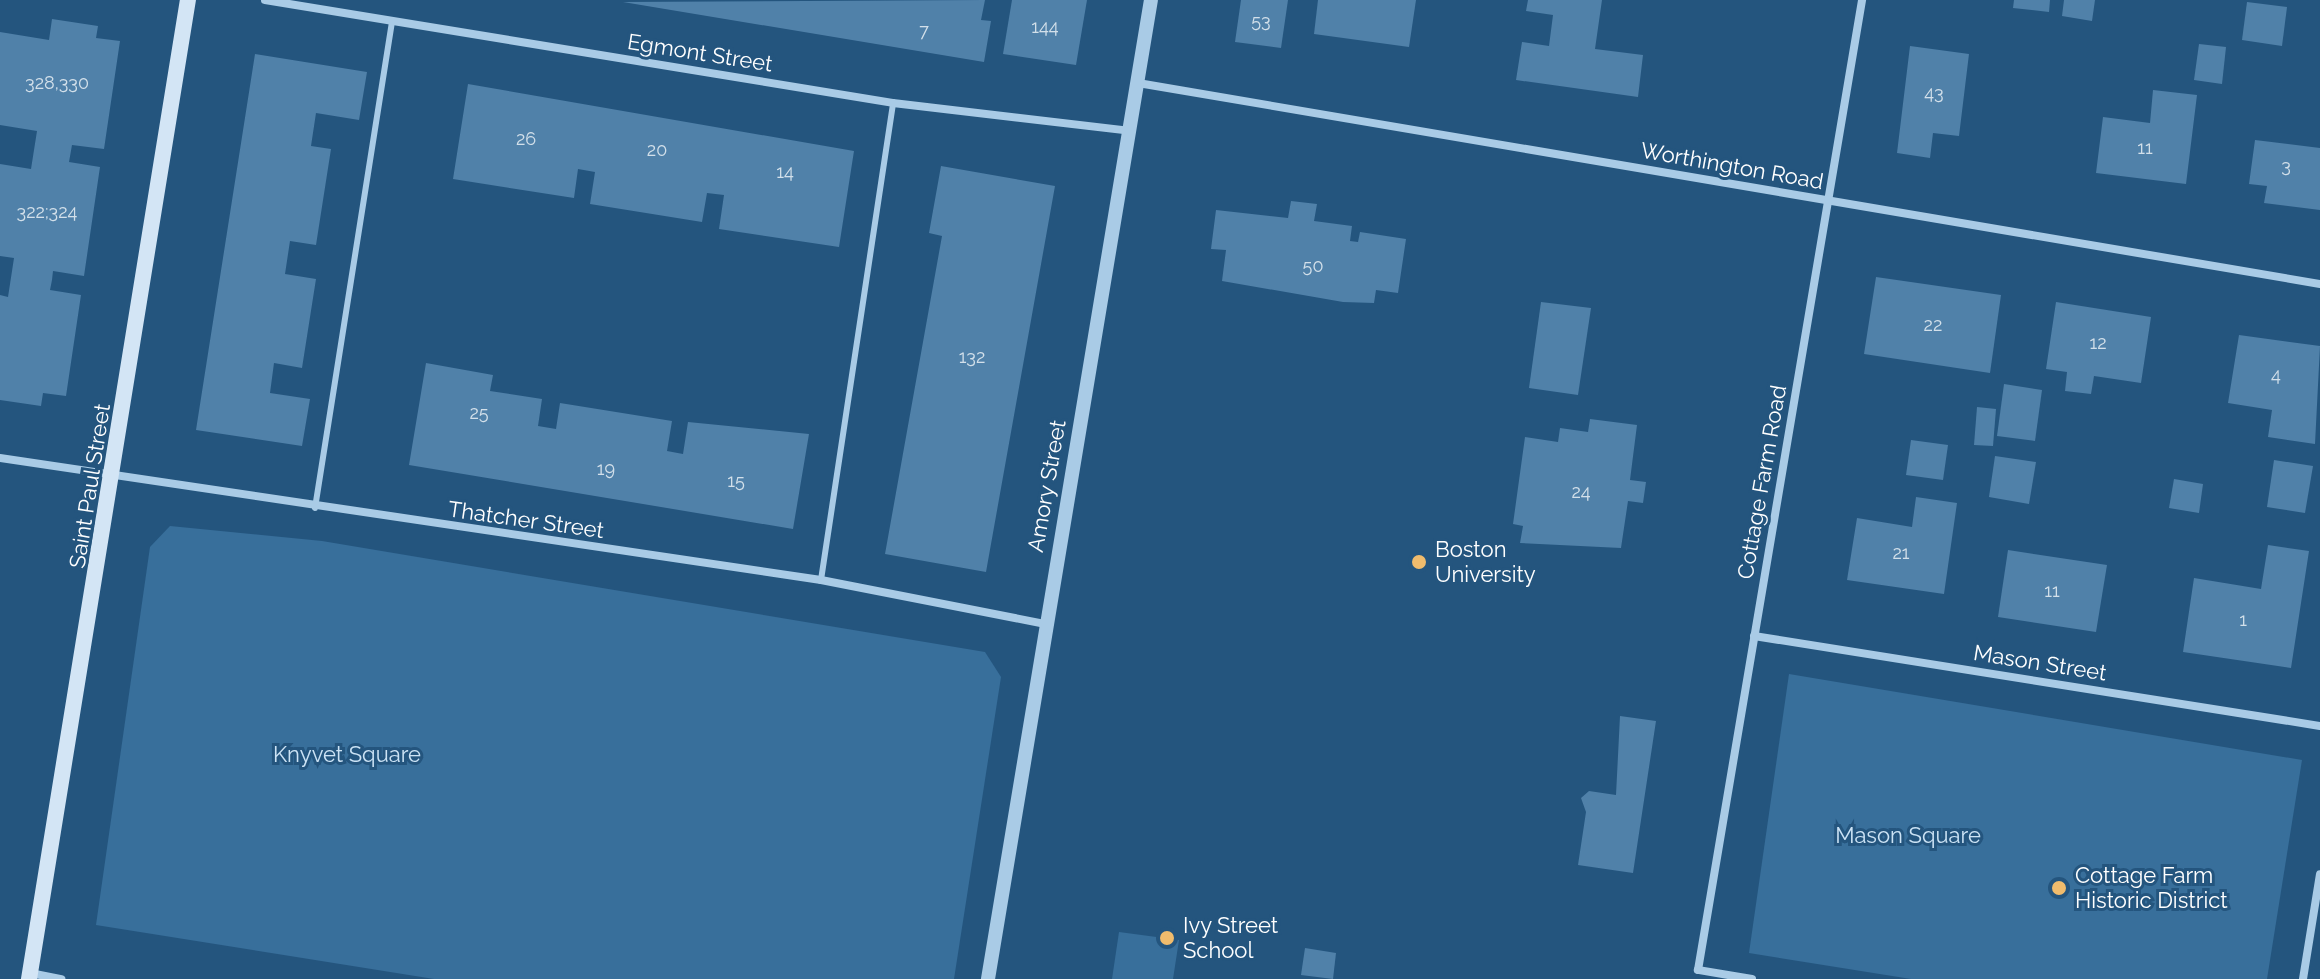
<!DOCTYPE html>
<style>
body{margin:0}
#map{position:relative;width:2320px;height:979px;overflow:hidden;background:#24557e;font-family:Raleway,sans-serif}
div>[style]{position:absolute}
.green>*{inset:0;background:#386f9b}
.building>*{inset:0;background:#5081a9}
.service>*{height:6px;margin:-3px;padding:0 3px;transform-origin:3px;border-radius:3px;background:#a9cbe6}
.minor>*{height:8px;margin:-4px;padding:0 4px;transform-origin:4px;border-radius:4px;background:#a9cbe6}
.tertiary>*{height:14px;margin:-7px;padding:0 7px;transform-origin:7px;border-radius:7px;background:#a9cbe6}
.secondary>*{height:16px;margin:-8px;padding:0 8px;transform-origin:8px;border-radius:8px;background:#d3e5f5}
.dots>*{width:22px;height:22px;translate:-50% -50%;box-sizing:border-box;border:4px solid #24557e;border-radius:50%}
span{translate:-50% -50%;white-space:nowrap;text-align:center;line-height:1.15;-webkit-text-stroke:6px #24557e;paint-order:stroke}
.number-label{font-size:18px;color:#d3e0ea}
.number-label span{-webkit-text-stroke-width:0}
.street-label{font-size:22px;color:#fff}
.poi-label{font-size:22px;color:#fff}
.left{translate:0 -50%;text-align:left}
.park-label{font-size:22px;color:#cce3f5}
</style>
<div id="map">
<div class="green">
<div style="clip-path:polygon(170px 526px,322px 541px,985px 652px,1001px 677px,954px 979px,434px 979px,96px 925px,150px 547px)"></div>
<div style="clip-path:polygon(1789px 674px,2302px 760px,2267px 979px,1911px 979px,1749px 953px)"></div>
<div style="clip-path:polygon(1119px 932px,1179px 940px,1173px 979px,1112px 979px)"></div>
</div>
<div class="building">
<div style="clip-path:polygon(985px 0,981px 20px,991px 21px,984px 62px,623px 2px)"></div>
<div style="clip-path:polygon(1012px 0,1087px 0,1076px 65px,1003px 54px)"></div>
<div style="clip-path:polygon(1241px 0,1288px 0,1281px 48px,1235px 42px)"></div>
<div style="clip-path:polygon(1318px 0,1416px 0,1409px 47px,1314px 34px)"></div>
<div style="clip-path:polygon(1528px 0,1602px 0,1595px 49px,1643px 55px,1638px 97px,1516px 80px,1522px 42px,1549px 46px,1553px 15px,1526px 11px)"></div>
<div style="clip-path:polygon(2014px 0,2050px 0,2049px 12px,2013px 8px)"></div>
<div style="clip-path:polygon(2064px 0,2095px 0,2092px 21px,2062px 16px)"></div>
<div style="clip-path:polygon(2247px 2px,2287px 7px,2282px 46px,2242px 40px)"></div>
<div style="clip-path:polygon(52px 19px,98px 26px,96px 38px,120px 41px,104px 149px,72px 145px,69px 162px,100px 167px,84px 276px,53px 271px,52px 280px,50px 290px,81px 295px,66px 396px,43px 393px,41px 406px,0 400px,0 295px,8px 297px,14px 258px,0 256px,0 164px,31px 169px,37px 131px,0 125px,0 32px,49px 40px)"></div>
<div style="clip-path:polygon(2199px 44px,2226px 47px,2222px 84px,2194px 80px)"></div>
<div style="clip-path:polygon(1910px 46px,1969px 54px,1959px 136px,1933px 133px,1930px 158px,1897px 153px)"></div>
<div style="clip-path:polygon(255px 54px,367px 72px,359px 120px,316px 113px,311px 146px,331px 149px,316px 245px,290px 241px,285px 274px,316px 279px,302px 368px,274px 363px,270px 393px,310px 399px,302px 446px,196px 430px)"></div>
<div style="clip-path:polygon(468px 84px,854px 151px,839px 247px,719px 229px,724px 195px,707px 193px,702px 222px,590px 204px,595px 172px,578px 169px,574px 198px,453px 179px)"></div>
<div style="clip-path:polygon(2153px 90px,2197px 95px,2186px 184px,2096px 173px,2103px 117px,2150px 123px)"></div>
<div style="clip-path:polygon(2255px 140px,2320px 148px,2320px 210px,2264px 203px,2267px 186px,2249px 184px)"></div>
<div style="clip-path:polygon(941px 166px,1055px 186px,986px 572px,885px 554px,942px 236px,929px 233px)"></div>
<div style="clip-path:polygon(1291px 201px,1317px 204px,1314px 221px,1352px 226px,1350px 241px,1358px 242px,1360px 232px,1406px 239px,1398px 293px,1376px 290px,1374px 303px,1343px 302px,1222px 281px,1226px 250px,1211px 249px,1216px 210px,1288px 218px)"></div>
<div style="clip-path:polygon(1876px 277px,2001px 295px,1990px 373px,1864px 354px)"></div>
<div style="clip-path:polygon(1541px 302px,1591px 308px,1578px 395px,1529px 388px)"></div>
<div style="clip-path:polygon(2056px 302px,2151px 317px,2141px 383px,2094px 376px,2091px 394px,2065px 391px,2067px 372px,2046px 369px)"></div>
<div style="clip-path:polygon(2239px 335px,2320px 346px,2315px 444px,2268px 437px,2272px 410px,2228px 403px)"></div>
<div style="clip-path:polygon(426px 363px,493px 375px,490px 391px,542px 399px,538px 426px,556px 429px,560px 403px,672px 421px,667px 451px,683px 454px,688px 422px,809px 434px,793px 529px,409px 465px)"></div>
<div style="clip-path:polygon(2004px 384px,2042px 390px,2035px 441px,1997px 436px)"></div>
<div style="clip-path:polygon(1977px 407px,1996px 409px,1993px 446px,1974px 445px)"></div>
<div style="clip-path:polygon(1590px 419px,1637px 425px,1630px 480px,1646px 482px,1643px 503px,1628px 501px,1621px 548px,1520px 543px,1523px 526px,1513px 524px,1525px 437px,1558px 442px,1560px 428px,1588px 432px)"></div>
<div style="clip-path:polygon(1911px 440px,1948px 445px,1943px 480px,1906px 475px)"></div>
<div style="clip-path:polygon(1995px 456px,2036px 462px,2029px 504px,1989px 497px)"></div>
<div style="clip-path:polygon(2274px 460px,2313px 466px,2305px 513px,2267px 507px)"></div>
<div style="clip-path:polygon(2174px 479px,2203px 484px,2199px 513px,2169px 508px)"></div>
<div style="clip-path:polygon(1916px 497px,1957px 503px,1944px 594px,1847px 580px,1857px 518px,1912px 527px)"></div>
<div style="clip-path:polygon(2268px 545px,2309px 551px,2291px 668px,2183px 652px,2194px 578px,2261px 589px)"></div>
<div style="clip-path:polygon(2008px 550px,2107px 565px,2096px 632px,1998px 617px)"></div>
<div style="clip-path:polygon(1620px 716px,1656px 721px,1633px 873px,1578px 865px,1586px 812px,1581px 798px,1589px 791px,1616px 795px)"></div>
<div style="clip-path:polygon(1305px 948px,1336px 953px,1333px 979px,1301px 975px)"></div>
</div>
<div class="service">
<div style="left:315px;top:508px;width:493px;rotate:-81deg"></div>
<div style="left:821px;top:580px;width:482px;rotate:-81.4deg"></div>
</div>
<div class="minor">
<div style="left:265px;top:0;width:636px;rotate:9.31deg"></div>
<div style="left:893px;top:103px;width:239px;rotate:6.7deg"></div>
<div style="left:1138px;top:83px;width:1199px;rotate:9.65deg"></div>
<div style="left:0;top:458px;width:830px;rotate:8.45deg"></div>
<div style="left:821px;top:580px;width:229px;rotate:11.1deg"></div>
<div style="left:1754px;top:636px;width:573px;rotate:9.03deg"></div>
<div style="left:30px;top:973px;width:32px;rotate:11deg"></div>
<div style="left:1752px;top:979px;width:55px;rotate:-170.5deg"></div>
<div style="left:1698px;top:970px;width:984px;rotate:-80.4deg"></div>
<div style="left:2303px;top:979px;width:106px;rotate:-80.8deg"></div>
</div>
<div class="tertiary">
<div style="left:988px;top:979px;width:992px;rotate:-80.55deg"></div>
</div>
<div class="secondary">
<div style="left:29px;top:979px;width:992px;rotate:-80.78deg"></div>
</div>
<div class="dots">
<div style="left:1419px;top:562px;background:#f0bc6d"></div>
<div style="left:2059px;top:888px;background:#f0bc6d"></div>
<div style="left:1167px;top:938px;background:#f0bc6d"></div>
</div>
<div class="number-label">
<span style="left:1261px;top:21px">53</span>
<span style="left:1045px;top:27px">144</span>
<span style="left:924px;top:31px">7</span>
<span style="left:57px;top:83px">328,330</span>
<span style="left:1934px;top:93px">43</span>
<span style="left:526px;top:139px">26</span>
<span style="left:2145px;top:148px">11</span>
<span style="left:657px;top:150px">20</span>
<span style="left:2286px;top:166px">3</span>
<span style="left:785px;top:172px">14</span>
<span style="left:47px;top:212px">322;324</span>
<span style="left:1313px;top:266px">50</span>
<span style="left:1933px;top:325px">22</span>
<span style="left:2098px;top:343px">12</span>
<span style="left:972px;top:357px">132</span>
<span style="left:2276px;top:375px">4</span>
<span style="left:479px;top:413px">25</span>
<span style="left:606px;top:469px">19</span>
<span style="left:736px;top:481px">15</span>
<span style="left:1581px;top:492px">24</span>
<span style="left:1901px;top:553px">21</span>
<span style="left:2052px;top:591px">11</span>
<span style="left:2243px;top:620px">1</span>
</div>
<div class="street-label">
<span style="left:700px;top:53px;rotate:9deg">Egmont Street</span>
<span style="left:1732px;top:166px;rotate:10deg">Worthington Road</span>
<span style="left:1762px;top:482px;rotate:-80deg">Cottage Farm Road</span>
<span style="left:90px;top:486px;rotate:-81deg">Saint Paul Street</span>
<span style="left:1047px;top:486px;rotate:-80deg">Amory Street</span>
<span style="left:526px;top:520px;rotate:8deg">Thatcher Street</span>
<span style="left:2040px;top:663px;rotate:9deg">Mason Street</span>
</div>
<div class="poi-label">
<span class="left" style="left:1435px;top:562px">Boston<br>University</span>
<span class="left" style="left:2075px;top:888px">Cottage Farm<br>Historic District</span>
<span class="left" style="left:1183px;top:938px">Ivy Street<br>School</span>
</div>
<div class="park-label">
<span style="left:347px;top:755px">Knyvet Square</span>
<span style="left:1908px;top:836px">Mason Square</span>
</div>
</div>
